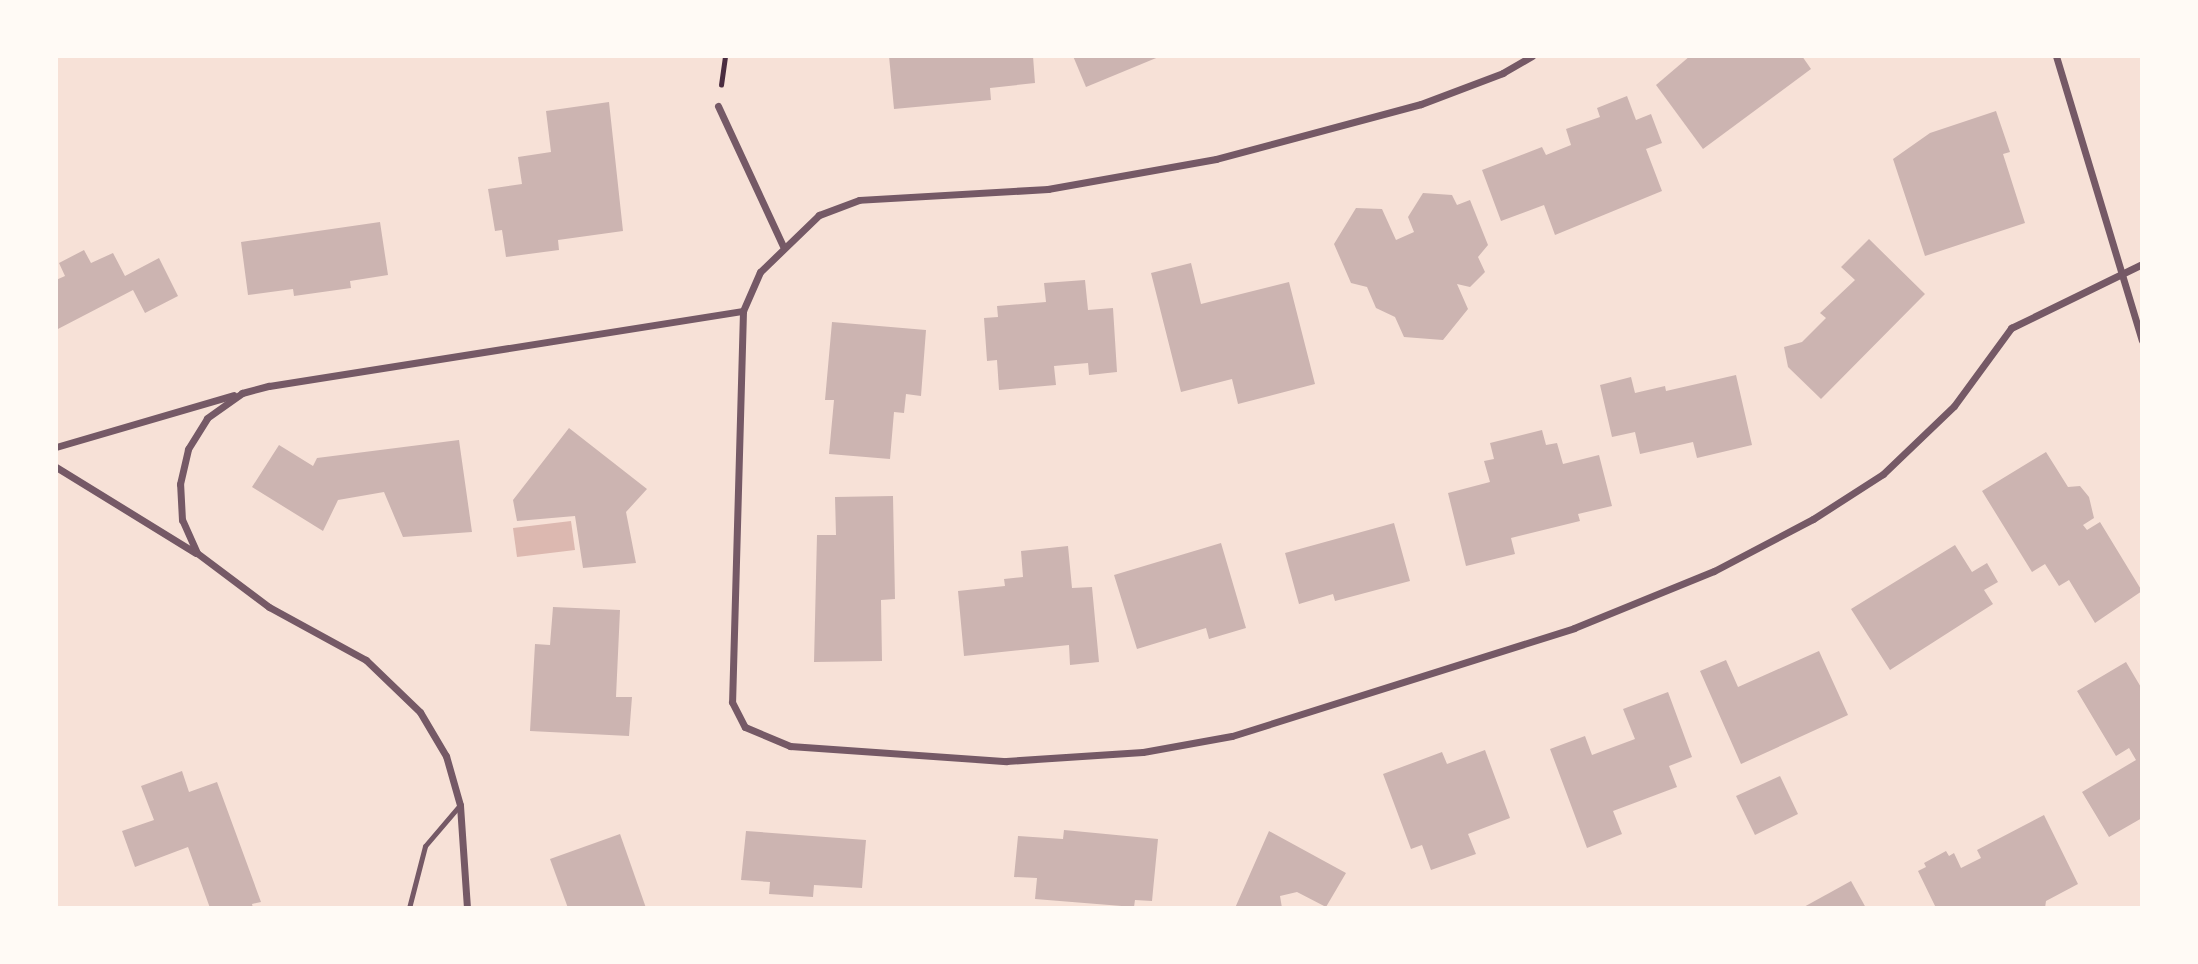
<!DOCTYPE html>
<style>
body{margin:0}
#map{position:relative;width:2198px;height:964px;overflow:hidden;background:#f7e1d7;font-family:Cabin,sans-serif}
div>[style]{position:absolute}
.water>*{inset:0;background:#dcb8b0}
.building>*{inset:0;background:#ccb4b1}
.path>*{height:4.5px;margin:-2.25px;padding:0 2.25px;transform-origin:2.25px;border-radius:2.25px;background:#4a2c40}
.service>*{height:5px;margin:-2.5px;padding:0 2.5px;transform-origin:2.5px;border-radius:2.5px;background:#755966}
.minor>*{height:7px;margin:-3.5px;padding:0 3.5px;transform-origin:3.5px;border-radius:3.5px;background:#755966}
span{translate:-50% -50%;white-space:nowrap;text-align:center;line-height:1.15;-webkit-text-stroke:5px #fffaf5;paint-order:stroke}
.frame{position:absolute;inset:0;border:58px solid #fffaf5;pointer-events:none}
</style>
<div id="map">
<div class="water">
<div style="clip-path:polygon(571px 521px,575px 550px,517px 557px,513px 528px)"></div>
</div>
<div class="building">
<div style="clip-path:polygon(889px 56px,1033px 56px,1035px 83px,990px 88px,991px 100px,894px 109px)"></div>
<div style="clip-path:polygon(1073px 56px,1161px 56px,1086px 87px)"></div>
<div style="clip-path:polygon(1690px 56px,1802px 56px,1811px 69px,1703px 149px,1656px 85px)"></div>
<div style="clip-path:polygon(1627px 96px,1636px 120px,1651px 114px,1662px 143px,1646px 149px,1662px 191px,1555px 235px,1544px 205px,1501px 221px,1482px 170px,1542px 147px,1546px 155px,1571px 145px,1566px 129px,1600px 117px,1597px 108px)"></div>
<div style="clip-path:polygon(609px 102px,623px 231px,558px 240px,559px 250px,506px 257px,502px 230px,495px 231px,488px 189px,522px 184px,518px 157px,551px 152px,546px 111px)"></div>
<div style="clip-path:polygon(1996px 111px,2010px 152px,2003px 154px,2025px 223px,1925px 256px,1893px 159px,1930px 133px)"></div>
<div style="clip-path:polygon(1423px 193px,1452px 195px,1457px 205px,1470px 200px,1488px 245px,1478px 257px,1485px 272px,1470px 287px,1457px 284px,1468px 309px,1443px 340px,1404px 337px,1395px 317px,1376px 308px,1367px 287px,1351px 283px,1334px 244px,1356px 208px,1382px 209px,1396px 240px,1414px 232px,1408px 217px)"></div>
<div style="clip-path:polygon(380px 222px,388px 275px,350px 281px,351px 288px,294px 296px,293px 289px,248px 295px,241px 242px)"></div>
<div style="clip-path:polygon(1869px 239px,1925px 294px,1821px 399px,1788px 367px,1784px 347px,1802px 342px,1826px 318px,1820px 313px,1855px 280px,1841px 267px)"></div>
<div style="clip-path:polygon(84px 250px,91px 263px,113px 253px,125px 276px,159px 258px,178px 296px,145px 313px,133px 290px,56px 330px,56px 280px,65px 276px,59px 263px)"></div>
<div style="clip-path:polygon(1191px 263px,1201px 304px,1289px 282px,1315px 384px,1238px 404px,1232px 379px,1181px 392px,1151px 273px)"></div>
<div style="clip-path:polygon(1085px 280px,1088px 310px,1113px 308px,1117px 372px,1089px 375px,1088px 363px,1054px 366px,1056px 385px,999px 390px,997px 360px,987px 361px,984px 318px,998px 317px,997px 306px,1046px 302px,1044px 283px)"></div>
<div style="clip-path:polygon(832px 322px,926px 330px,921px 396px,906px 394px,904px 413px,894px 412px,890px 459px,829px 454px,834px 400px,825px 400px)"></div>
<div style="clip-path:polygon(1736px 375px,1752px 445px,1697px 458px,1693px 442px,1640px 454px,1635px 432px,1612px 437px,1600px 385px,1631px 377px,1635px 393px,1665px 386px,1666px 391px)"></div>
<div style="clip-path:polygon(569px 428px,647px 489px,626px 512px,636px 563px,583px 568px,575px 516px,517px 521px,513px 500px)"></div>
<div style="clip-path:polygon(1542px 430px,1546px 445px,1557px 443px,1563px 464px,1599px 455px,1612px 506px,1578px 514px,1580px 521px,1511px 538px,1515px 554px,1466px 566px,1448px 493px,1490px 482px,1484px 461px,1494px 459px,1490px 443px)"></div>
<div style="clip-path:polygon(459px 440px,472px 532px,403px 537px,384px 492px,338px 500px,323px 531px,252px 487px,279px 445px,313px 466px,317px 458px)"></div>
<div style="clip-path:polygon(2046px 452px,2068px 487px,2080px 486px,2089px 497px,2094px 518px,2083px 525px,2087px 530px,2100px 522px,2142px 591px,2095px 623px,2069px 580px,2059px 586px,2045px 564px,2032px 572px,1982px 491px)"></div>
<div style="clip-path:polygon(893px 496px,895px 599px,881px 600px,882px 661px,814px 662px,817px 535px,836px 535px,835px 497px)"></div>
<div style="clip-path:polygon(1394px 523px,1410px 581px,1335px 601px,1333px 594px,1299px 604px,1285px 553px)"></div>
<div style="clip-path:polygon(1221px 543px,1246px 628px,1209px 639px,1206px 628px,1137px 649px,1114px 575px)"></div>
<div style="clip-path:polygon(1955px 545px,1972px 572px,1987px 563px,1998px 582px,1984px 590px,1993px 604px,1890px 670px,1851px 609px)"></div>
<div style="clip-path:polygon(1068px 546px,1072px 588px,1092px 587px,1099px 662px,1070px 665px,1069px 645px,964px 656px,958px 591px,1005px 586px,1004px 579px,1023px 577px,1021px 551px)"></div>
<div style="clip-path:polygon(553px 607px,620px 610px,616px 697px,632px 697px,629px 736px,530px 731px,535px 644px,550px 645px)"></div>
<div style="clip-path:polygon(1819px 651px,1848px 715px,1741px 764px,1700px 671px,1726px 660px,1738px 687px)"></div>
<div style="clip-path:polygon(2126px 662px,2142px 689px,2142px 818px,2109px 837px,2082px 792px,2136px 760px,2129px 748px,2116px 756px,2077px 691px)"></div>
<div style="clip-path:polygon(1668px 692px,1692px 757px,1669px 766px,1677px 787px,1613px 811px,1622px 834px,1587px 848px,1550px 749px,1585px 736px,1592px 755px,1635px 739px,1623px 709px)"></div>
<div style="clip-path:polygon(1485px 750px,1510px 818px,1468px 834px,1476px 854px,1431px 870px,1422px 845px,1411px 849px,1383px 774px,1442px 752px,1447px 764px)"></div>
<div style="clip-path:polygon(182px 771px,189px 792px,217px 782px,261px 902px,252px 904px,253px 908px,210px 908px,188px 847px,135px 867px,122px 831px,154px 820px,141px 786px)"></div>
<div style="clip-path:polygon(1780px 776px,1798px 814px,1755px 835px,1736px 796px)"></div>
<div style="clip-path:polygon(2044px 815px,2078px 884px,2046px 901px,2045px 908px,1936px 908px,1918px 871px,1926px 867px,1924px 863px,1946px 851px,1949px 856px,1954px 853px,1961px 868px,1981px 858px,1977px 850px)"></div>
<div style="clip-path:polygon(1064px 830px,1158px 839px,1152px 901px,1135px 900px,1134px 907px,1035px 899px,1037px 878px,1014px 877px,1018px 836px,1063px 839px)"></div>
<div style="clip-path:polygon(746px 831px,866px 840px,862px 888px,814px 885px,813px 897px,769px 894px,770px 882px,741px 880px)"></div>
<div style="clip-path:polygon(1269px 831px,1346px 873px,1326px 907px,1297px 892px,1280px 896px,1282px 908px,1235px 908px)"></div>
<div style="clip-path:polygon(620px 834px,646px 908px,568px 908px,550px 859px)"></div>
<div style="clip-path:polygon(1851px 881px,1866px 908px,1802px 908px)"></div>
</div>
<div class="path">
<div style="left:721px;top:85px;width:29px;rotate:-82deg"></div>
</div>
<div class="service">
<div style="left:409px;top:908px;width:64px;rotate:-75.5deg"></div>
<div style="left:425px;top:846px;width:54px;rotate:-49.5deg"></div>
</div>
<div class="minor">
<div style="left:1532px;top:56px;width:34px;rotate:150deg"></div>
<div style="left:1503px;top:73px;width:88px;rotate:159.3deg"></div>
<div style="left:1421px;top:104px;width:212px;rotate:165deg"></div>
<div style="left:1216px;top:159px;width:171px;rotate:169.9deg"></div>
<div style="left:1048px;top:189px;width:189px;rotate:176.7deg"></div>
<div style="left:859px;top:200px;width:43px;rotate:159.4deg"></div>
<div style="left:819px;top:215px;width:82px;rotate:136deg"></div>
<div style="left:760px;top:272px;width:43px;rotate:113.6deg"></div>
<div style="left:743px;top:311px;width:391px;rotate:91.6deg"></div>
<div style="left:732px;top:702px;width:28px;rotate:63deg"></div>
<div style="left:745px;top:727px;width:49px;rotate:22.9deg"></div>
<div style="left:790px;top:746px;width:217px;rotate:4deg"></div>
<div style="left:1006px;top:761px;width:137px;rotate:-3.8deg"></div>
<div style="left:1143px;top:752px;width:90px;rotate:-10.2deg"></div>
<div style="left:1232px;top:736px;width:359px;rotate:-17.5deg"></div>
<div style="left:1574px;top:628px;width:151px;rotate:-22.2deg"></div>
<div style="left:1714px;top:571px;width:112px;rotate:-27.7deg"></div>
<div style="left:1813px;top:519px;width:83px;rotate:-32.7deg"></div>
<div style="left:1883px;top:474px;width:98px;rotate:-43.8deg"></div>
<div style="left:1954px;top:406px;width:97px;rotate:-53.8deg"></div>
<div style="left:2011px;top:328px;width:146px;rotate:-26deg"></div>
<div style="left:2056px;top:56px;width:297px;rotate:73.2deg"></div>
<div style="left:718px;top:106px;width:154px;rotate:65.1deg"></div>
<div style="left:56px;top:447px;width:185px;rotate:-16.3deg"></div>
<div style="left:56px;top:467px;width:164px;rotate:31.6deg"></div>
<div style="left:467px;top:908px;width:103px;rotate:-93.9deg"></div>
<div style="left:460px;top:805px;width:51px;rotate:-105.9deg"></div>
<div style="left:446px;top:756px;width:51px;rotate:-120.6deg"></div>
<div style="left:420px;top:712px;width:75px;rotate:-136.1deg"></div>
<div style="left:366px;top:660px;width:111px;rotate:-151.3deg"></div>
<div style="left:269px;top:607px;width:90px;rotate:-143.1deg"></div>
<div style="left:197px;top:553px;width:36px;rotate:-114deg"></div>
<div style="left:182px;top:520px;width:36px;rotate:-93deg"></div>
<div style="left:180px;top:484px;width:36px;rotate:-77deg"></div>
<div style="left:188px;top:449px;width:36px;rotate:-58deg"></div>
<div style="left:207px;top:418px;width:43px;rotate:-35.5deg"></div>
<div style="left:242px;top:393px;width:28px;rotate:-15deg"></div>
<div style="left:269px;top:386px;width:480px;rotate:-9deg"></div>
</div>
<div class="frame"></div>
</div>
